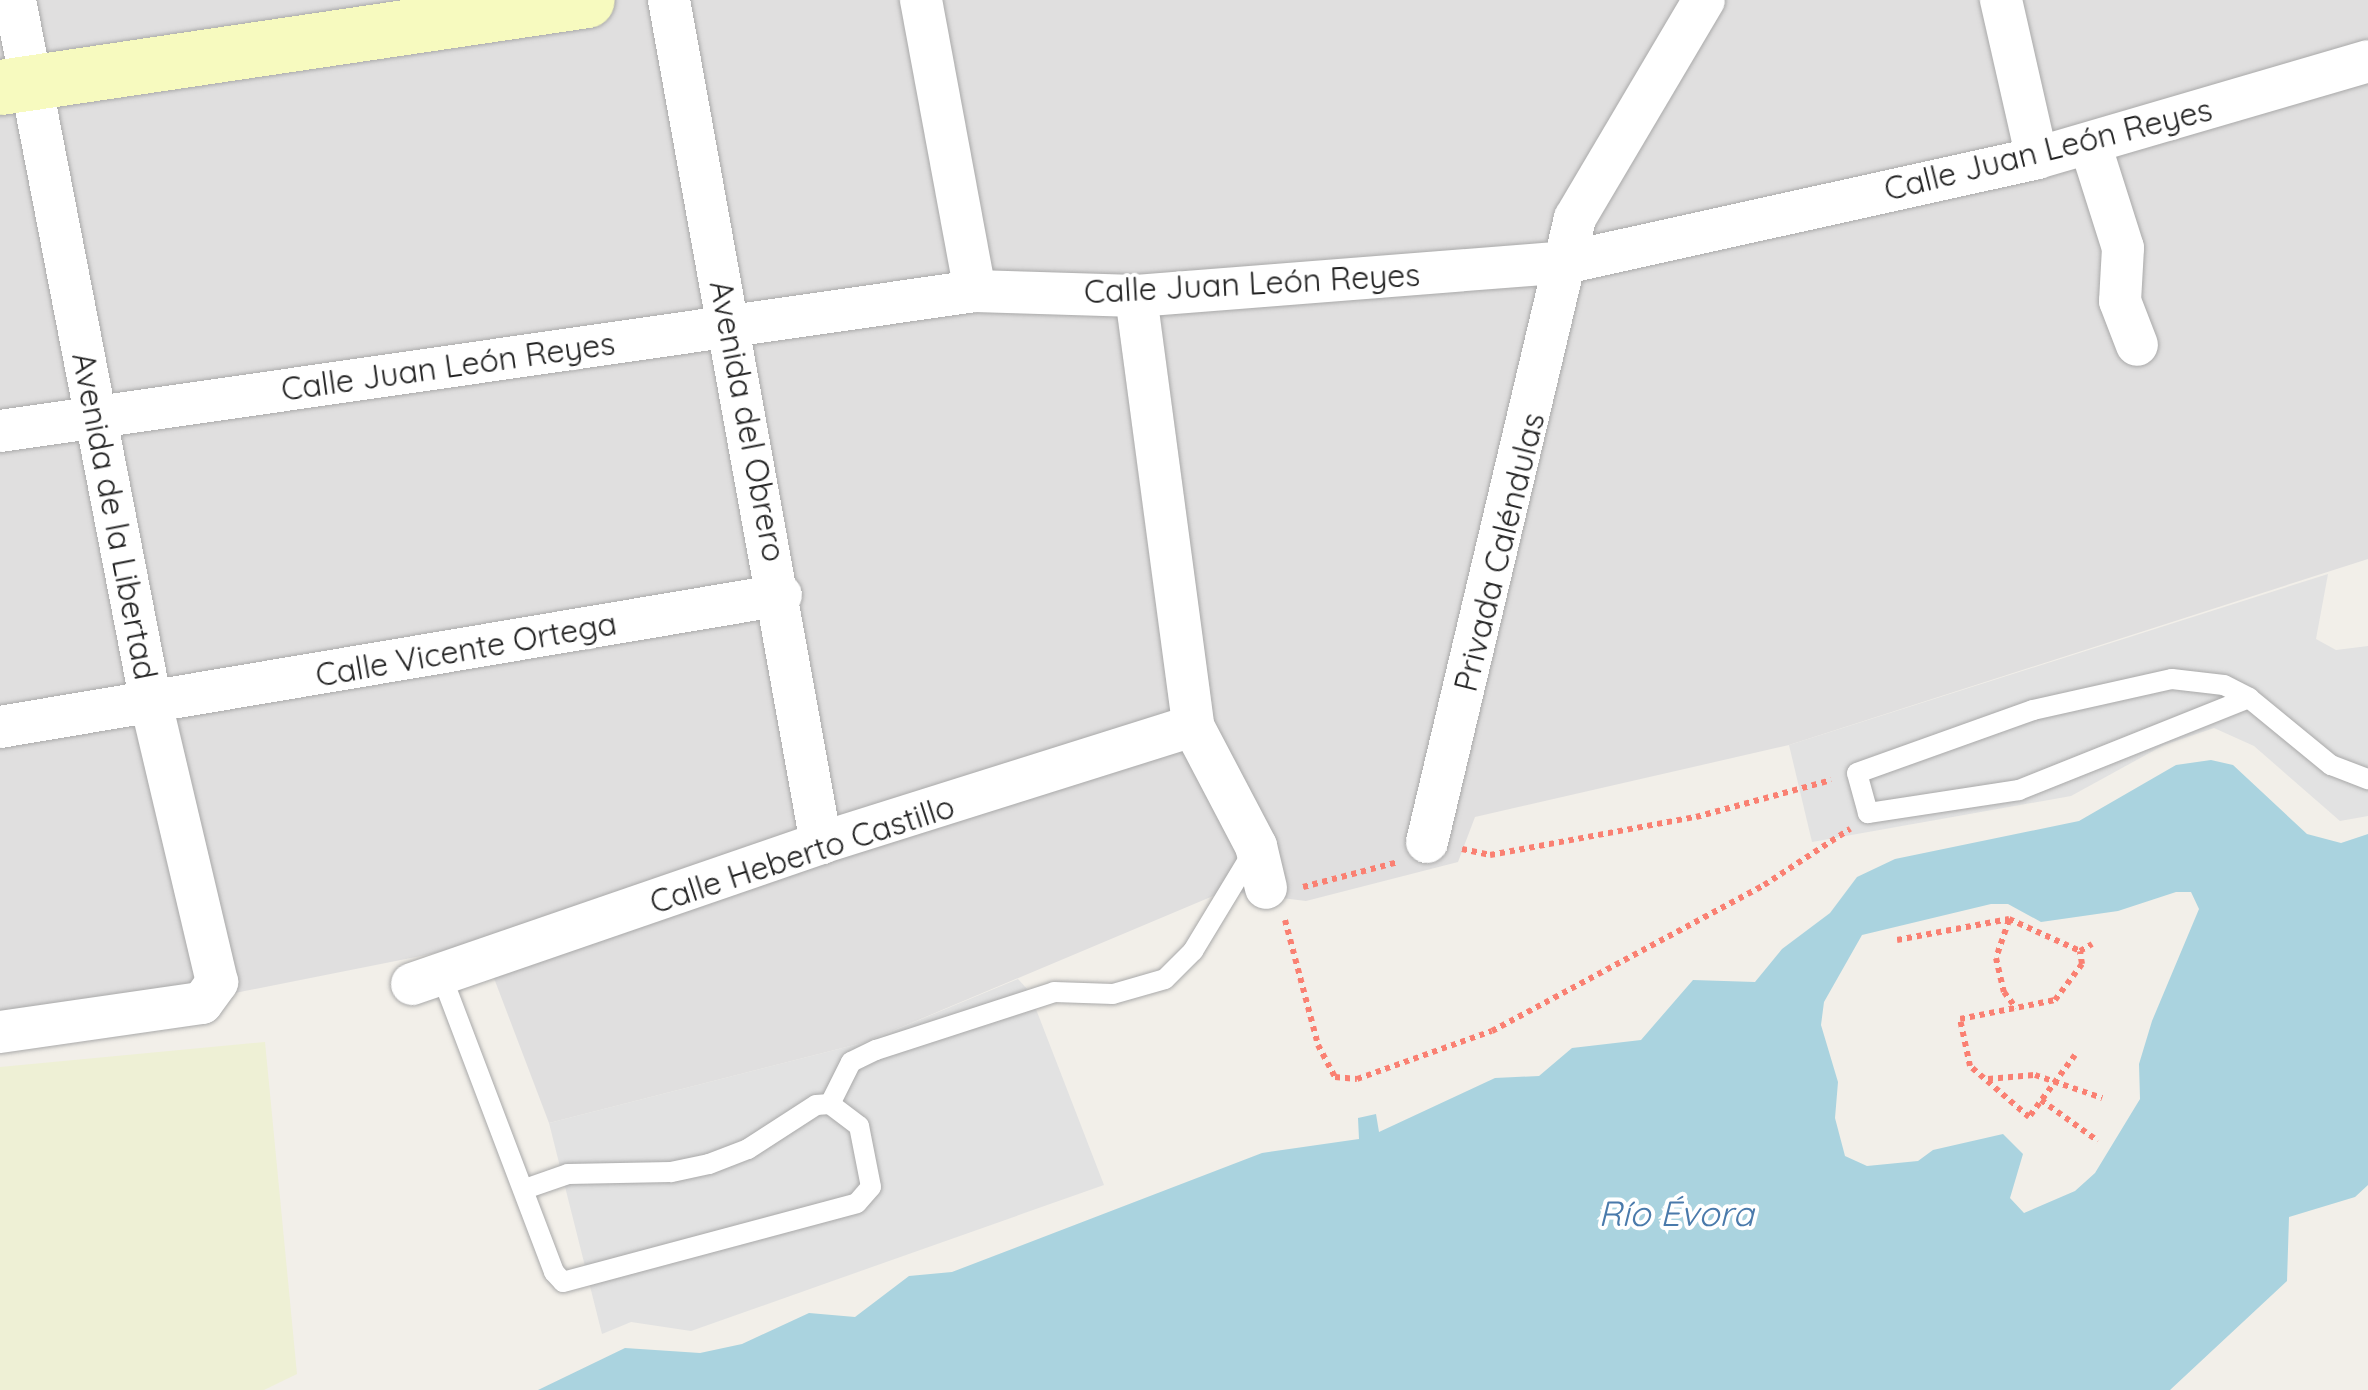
<!DOCTYPE html>
<meta charset="utf-8">
<style>
body{margin:0}
#map{position:relative;width:2368px;height:1390px;overflow:hidden;background:#f2efe9;font-family:Quicksand,sans-serif}
div>[style]{position:absolute}
.residential>*{inset:0;background:#e0dfdf}
.farmland>*{inset:0;background:#eef0d5}
.parking>*{inset:0;background:#e2e2e2}
.water>*{inset:0;background:#aad3df}
.path>*{height:6px;margin-top:-3px;transform-origin:0;background:repeating-linear-gradient(90deg,#fa8072 0 5px,transparent 0 10px)}
.roads{filter:drop-shadow(0 0 2px #a9a9a9) drop-shadow(0 0 2px #a9a9a9)}
.lane>*{height:20px;margin:-10px;padding:0 10px;transform-origin:10px;border-radius:10px;background:#fff}
.street>*{height:42px;margin:-21px;padding:0 21px;transform-origin:21px;border-radius:21px;background:#fff}
.secondary>*{height:55px;margin:-27.5px;padding:0 27.5px;transform-origin:27.5px;border-radius:27.5px;background:#f7fabf}
span{translate:-50% -50%;white-space:nowrap;text-align:center;line-height:1.15;-webkit-text-stroke:8px #fff;paint-order:stroke}
.street-label{font-size:32px;color:#222}
.water-label{font-size:35px;color:#4a7aab;font-style:italic}
</style>
<div id="map">
<div class="residential">
<div style="clip-path:polygon(0 0,2368px 0,2368px 559px,1789px 745px,1475px 817px,1458px 862px,1306px 901px,1225px 891px,866px 1042px,549px 1123px,481px 944px,210px 998px,0 1013px)"></div>
</div>
<div class="farmland">
<div style="clip-path:polygon(265px 1042px,297px 1374px,264px 1390px,0 1390px,0 1067px)"></div>
</div>
<div class="parking">
<div style="clip-path:polygon(2328px 574px,2316px 639px,2336px 650px,2368px 646px,2368px 816px,2340px 821px,2254px 746px,2214px 728px,2164px 745px,2071px 796px,1812px 842px,1789px 745px)"></div>
<div style="clip-path:polygon(1018px 979px,1029px 991px,1104px 1185px,691px 1331px,631px 1322px,602px 1334px,549px 1123px,866px 1042px)"></div>
</div>
<div class="water">
<div style="clip-path:polygon(evenodd,2211px 760px,2233px 765px,2307px 834px,2341px 843px,2368px 834px,2368px 1185px,2355px 1197px,2289px 1217px,2287px 1281px,2170px 1390px,538px 1390px,625px 1348px,700px 1353px,742px 1344px,809px 1313px,855px 1317px,909px 1276px,952px 1272px,1262px 1153px,1359px 1139px,1358px 1118px,1376px 1114px,1379px 1132px,1495px 1078px,1539px 1076px,1572px 1048px,1641px 1040px,1693px 980px,1755px 982px,1782px 949px,1830px 913px,1857px 877px,1895px 859px,2079px 821px,2176px 765px,2211px 760px,2176px 892px,2191px 892px,2199px 909px,2152px 1021px,2139px 1064px,2140px 1099px,2095px 1173px,2075px 1191px,2024px 1213px,2010px 1198px,2023px 1154px,2003px 1134px,1933px 1150px,1918px 1161px,1867px 1166px,1845px 1156px,1835px 1118px,1838px 1082px,1821px 1025px,1824px 1002px,1862px 935px,1991px 904px,2008px 904px,2041px 922px,2118px 911px,2176px 892px)"></div>
</div>
<div class="path">
<div style="left:1462px;top:849px;width:29px;rotate:12deg"></div>
<div style="left:1490px;top:855px;width:209px;rotate:-10.5deg"></div>
<div style="left:1696px;top:817px;width:140px;rotate:-15.3deg"></div>
<div style="left:1303px;top:887px;width:98px;rotate:-14.7deg"></div>
<div style="left:1285px;top:920px;width:129px;rotate:75.2deg"></div>
<div style="left:1318px;top:1045px;width:36px;rotate:62deg"></div>
<div style="left:1335px;top:1077px;width:22px;rotate:5deg"></div>
<div style="left:1357px;top:1079px;width:143px;rotate:-19.6deg"></div>
<div style="left:1492px;top:1031px;width:309px;rotate:-28.2deg"></div>
<div style="left:1764px;top:885px;width:103px;rotate:-33.1deg"></div>
<div style="left:2009px;top:920px;width:40px;rotate:108.9deg"></div>
<div style="left:1996px;top:958px;width:35px;rotate:77deg"></div>
<div style="left:2004px;top:992px;width:20px;rotate:53deg"></div>
<div style="left:1897px;top:940px;width:114px;rotate:-10.6deg"></div>
<div style="left:2009px;top:919px;width:78px;rotate:24.3deg"></div>
<div style="left:2080px;top:951px;width:14px;rotate:-30deg"></div>
<div style="left:2075px;top:1055px;width:77px;rotate:126.6deg"></div>
<div style="left:2029px;top:1117px;width:78px;rotate:-139.2deg"></div>
<div style="left:1970px;top:1066px;width:48px;rotate:-102deg"></div>
<div style="left:1960px;top:1019px;width:97px;rotate:-11.3deg"></div>
<div style="left:2055px;top:1000px;width:45px;rotate:-53.1deg"></div>
<div style="left:2082px;top:964px;width:13px;rotate:-99deg"></div>
<div style="left:1988px;top:1079px;width:47px;rotate:-4.9deg"></div>
<div style="left:2035px;top:1075px;width:71px;rotate:18.9deg"></div>
<div style="left:2041px;top:1100px;width:70px;rotate:35.7deg"></div>
</div>
<div class="roads">
<div class="lane">
<div style="left:2249px;top:698px;width:248px;rotate:158.2deg"></div>
<div style="left:2019px;top:790px;width:153px;rotate:171.3deg"></div>
<div style="left:1868px;top:813px;width:41px;rotate:-105.4deg"></div>
<div style="left:1857px;top:773px;width:187px;rotate:-19.7deg"></div>
<div style="left:2033px;top:710px;width:142px;rotate:-12.6deg"></div>
<div style="left:2172px;top:679px;width:52px;rotate:6.6deg"></div>
<div style="left:2224px;top:685px;width:28px;rotate:27deg"></div>
<div style="left:2249px;top:698px;width:106px;rotate:39.3deg"></div>
<div style="left:2331px;top:765px;width:40px;rotate:21deg"></div>
<div style="left:442px;top:977px;width:316px;rotate:69.2deg"></div>
<div style="left:554px;top:1272px;width:13px;rotate:48deg"></div>
<div style="left:563px;top:1282px;width:304px;rotate:-15deg"></div>
<div style="left:857px;top:1203px;width:21px;rotate:-49deg"></div>
<div style="left:871px;top:1187px;width:62px;rotate:-101.1deg"></div>
<div style="left:859px;top:1126px;width:36px;rotate:-143deg"></div>
<div style="left:830px;top:1104px;width:14px;rotate:176deg"></div>
<div style="left:816px;top:1105px;width:81px;rotate:147.1deg"></div>
<div style="left:748px;top:1149px;width:42px;rotate:159deg"></div>
<div style="left:709px;top:1164px;width:39px;rotate:168deg"></div>
<div style="left:671px;top:1172px;width:103px;rotate:178.9deg"></div>
<div style="left:568px;top:1174px;width:46px;rotate:160.8deg"></div>
<div style="left:830px;top:1104px;width:47px;rotate:-63.4deg"></div>
<div style="left:851px;top:1062px;width:28px;rotate:-26deg"></div>
<div style="left:876px;top:1050px;width:187px;rotate:-18deg"></div>
<div style="left:1054px;top:992px;width:59px;rotate:1.9deg"></div>
<div style="left:1113px;top:994px;width:54px;rotate:-16.1deg"></div>
<div style="left:1165px;top:979px;width:40px;rotate:-45deg"></div>
<div style="left:1193px;top:951px;width:116px;rotate:-58.8deg"></div>
</div>
<div class="street">
<div style="left:669px;top:0;width:857px;rotate:79.78deg"></div>
<div style="left:921px;top:0;width:296px;rotate:79.5deg"></div>
<div style="left:2001px;top:0;width:162px;rotate:77.2deg"></div>
<div style="left:2090px;top:144px;width:109px;rotate:72.4deg"></div>
<div style="left:2123px;top:248px;width:53px;rotate:93.2deg"></div>
<div style="left:2120px;top:301px;width:47px;rotate:68.9deg"></div>
<div style="left:1136px;top:296px;width:434px;rotate:82.4deg"></div>
<div style="left:1193px;top:726px;width:136px;rotate:62.3deg"></div>
<div style="left:1256px;top:846px;width:43px;rotate:76.6deg"></div>
<div style="left:0;top:431px;width:985px;rotate:-8.17deg"></div>
<div style="left:975px;top:291px;width:161px;rotate:1.8deg"></div>
<div style="left:1136px;top:296px;width:434px;rotate:-4.5deg"></div>
<div style="left:1569px;top:262px;width:479px;rotate:-12.5deg"></div>
<div style="left:2037px;top:158px;width:345px;rotate:-16.3deg"></div>
<div style="left:0;top:727px;width:792px;rotate:-9.59deg"></div>
<div style="left:1427px;top:842px;width:641px;rotate:-76.66deg"></div>
<div style="left:1575px;top:218px;width:253px;rotate:-59.4deg"></div>
<div style="left:412px;top:984px;width:433px;rotate:-19deg"></div>
<div style="left:821px;top:843px;width:390px;rotate:-17.5deg"></div>
<div style="left:0;top:1032px;width:204px;rotate:-8.2deg"></div>
<div style="left:202px;top:1003px;width:26px;rotate:-54deg"></div>
<div style="left:217px;top:982px;width:287px;rotate:-103.3deg"></div>
<div style="left:151px;top:703px;width:716px;rotate:-100.95deg"></div>
</div>
<div class="secondary">
<div style="left:0;top:87px;width:593px;rotate:-8.43deg"></div>
</div>
</div>
<div class="street-label">
<span style="left:2048px;top:149px;rotate:-14deg">Calle Juan León Reyes</span>
<span style="left:1252px;top:283px;rotate:-3deg">Calle Juan León Reyes</span>
<span style="left:448px;top:366px;rotate:-8deg">Calle Juan León Reyes</span>
<span style="left:748px;top:421px;rotate:79deg">Avenida del Obrero</span>
<span style="left:115px;top:516px;rotate:79deg">Avenida de la Libertad</span>
<span style="left:1499px;top:552px;rotate:-76deg">Privada Caléndulas</span>
<span style="left:466px;top:649px;rotate:-10deg">Calle Vicente Ortega</span>
<span style="left:802px;top:854px;rotate:-18deg">Calle Heberto Castillo</span>
</div>
<div class="water-label">
<span style="left:1676px;top:1213px">Río Évora</span>
</div>
</div>
